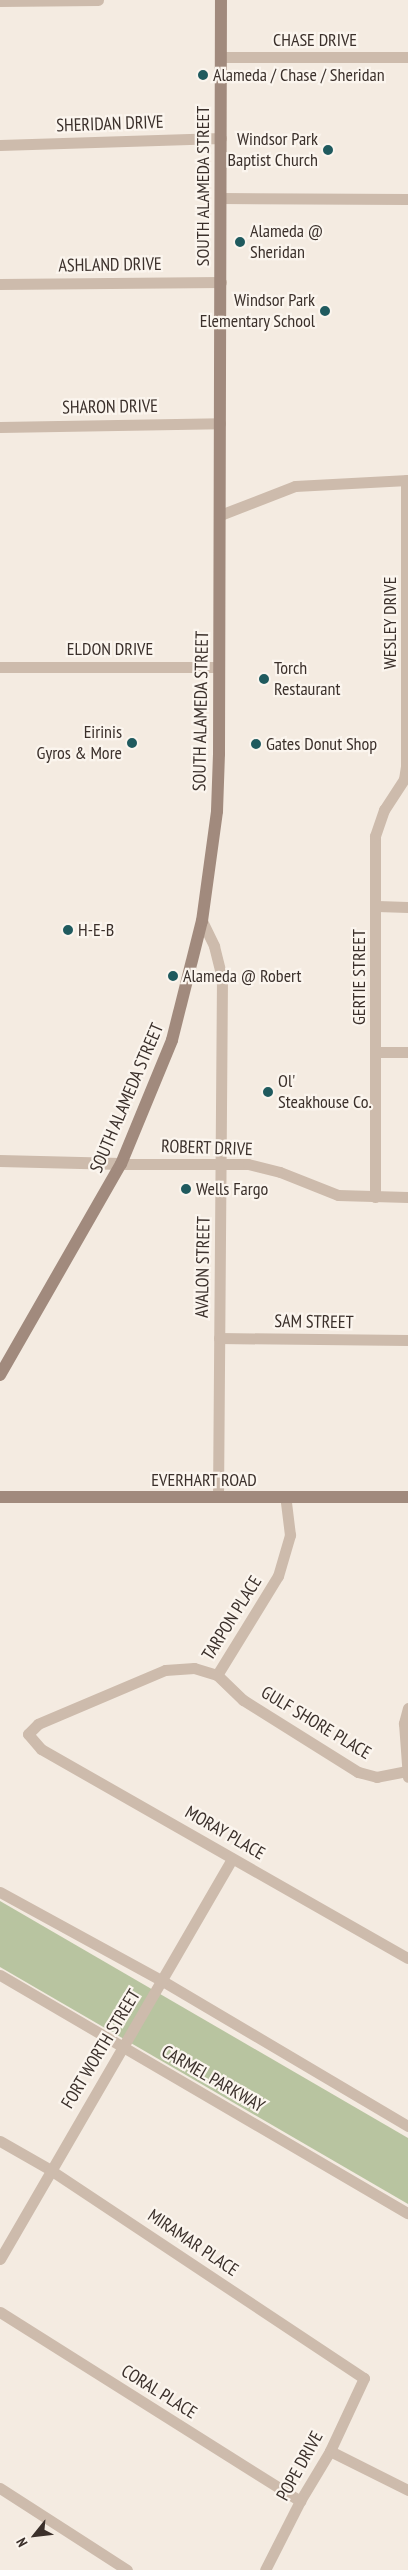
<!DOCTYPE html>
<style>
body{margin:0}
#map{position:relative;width:408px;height:2570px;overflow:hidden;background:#f4ebe1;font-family:"PT Sans Narrow",sans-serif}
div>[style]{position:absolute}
.green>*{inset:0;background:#b8c4a0}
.minor>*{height:11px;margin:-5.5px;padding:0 5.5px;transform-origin:5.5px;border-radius:5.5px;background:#cdbbac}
.tertiary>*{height:12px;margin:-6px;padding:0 6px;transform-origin:6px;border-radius:6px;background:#cdbbac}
.secondary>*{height:12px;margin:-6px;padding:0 6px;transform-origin:6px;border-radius:6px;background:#a18a7d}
.dots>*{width:14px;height:14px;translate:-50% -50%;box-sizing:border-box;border:2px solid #fbf5ee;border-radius:50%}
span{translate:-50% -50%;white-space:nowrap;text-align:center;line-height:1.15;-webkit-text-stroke:4.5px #fbf5ee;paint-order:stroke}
.street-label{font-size:18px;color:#3b302b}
.poi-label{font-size:18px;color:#3b302b}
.left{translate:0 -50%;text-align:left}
.right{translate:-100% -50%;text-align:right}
.north{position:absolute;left:10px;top:2510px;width:50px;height:50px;-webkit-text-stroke:4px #fbf5ee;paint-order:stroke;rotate:241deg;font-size:14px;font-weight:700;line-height:20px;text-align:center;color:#3b302b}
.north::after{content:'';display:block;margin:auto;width:18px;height:22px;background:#3b302b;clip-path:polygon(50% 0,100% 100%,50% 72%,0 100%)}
</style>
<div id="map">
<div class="green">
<div style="clip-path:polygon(0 1901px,408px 2138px,408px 2204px,0 1967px)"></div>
</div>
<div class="minor">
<div style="left:0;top:1px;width:98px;rotate:-0.6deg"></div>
<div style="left:221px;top:57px;width:187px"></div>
<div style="left:0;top:145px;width:221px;rotate:-1.8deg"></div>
<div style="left:221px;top:198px;width:187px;rotate:0.3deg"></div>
<div style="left:0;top:284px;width:221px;rotate:-0.5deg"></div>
<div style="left:0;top:427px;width:220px;rotate:-1deg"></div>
<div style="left:220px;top:515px;width:80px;rotate:-21.1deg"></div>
<div style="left:295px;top:486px;width:113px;rotate:-3deg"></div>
<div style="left:0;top:667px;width:219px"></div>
<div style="left:377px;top:906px;width:31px;rotate:2deg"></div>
<div style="left:202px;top:921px;width:28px;rotate:64deg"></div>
<div style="left:214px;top:946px;width:33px;rotate:76deg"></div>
<div style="left:222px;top:978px;width:519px;rotate:90.44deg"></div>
<div style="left:377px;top:1052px;width:31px"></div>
<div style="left:121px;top:1164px;width:127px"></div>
<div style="left:248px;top:1164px;width:33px;rotate:14deg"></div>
<div style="left:280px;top:1172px;width:62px;rotate:21.6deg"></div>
<div style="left:338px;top:1195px;width:70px;rotate:1.6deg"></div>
<div style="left:375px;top:1197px;width:361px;rotate:-90deg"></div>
<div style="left:375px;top:836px;width:28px;rotate:-71deg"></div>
<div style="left:384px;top:810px;width:37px;rotate:-57deg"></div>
<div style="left:404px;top:779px;width:13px;rotate:-81deg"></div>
<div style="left:406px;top:766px;width:286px;rotate:-90deg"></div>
<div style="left:219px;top:1338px;width:189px;rotate:0.6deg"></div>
<div style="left:217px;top:1675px;width:116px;rotate:-58.4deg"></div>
<div style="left:278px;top:1576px;width:43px;rotate:-73.7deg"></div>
<div style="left:290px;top:1535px;width:38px;rotate:-97deg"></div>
<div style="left:408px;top:1708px;width:16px;rotate:105deg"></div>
<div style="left:404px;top:1723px;width:54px;rotate:85.8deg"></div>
<div style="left:407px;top:1771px;width:31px;rotate:169deg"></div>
<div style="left:377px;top:1777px;width:20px;rotate:-165deg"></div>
<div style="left:358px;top:1772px;width:136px;rotate:-147.9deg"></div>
<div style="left:243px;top:1700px;width:36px;rotate:-136deg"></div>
<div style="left:217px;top:1675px;width:24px;rotate:-163deg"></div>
<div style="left:194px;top:1668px;width:29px;rotate:176deg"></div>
<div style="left:165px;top:1670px;width:138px;rotate:157deg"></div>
<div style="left:38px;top:1724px;width:14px;rotate:135deg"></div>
<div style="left:28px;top:1734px;width:20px;rotate:49deg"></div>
<div style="left:41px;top:1749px;width:422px;rotate:29.7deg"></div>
<div style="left:0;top:1892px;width:183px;rotate:28.7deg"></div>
<div style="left:161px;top:1980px;width:287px;rotate:30.6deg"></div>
<div style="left:0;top:1975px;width:472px;rotate:30.3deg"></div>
<div style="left:0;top:2141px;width:56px;rotate:29.7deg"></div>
<div style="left:49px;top:2169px;width:378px;rotate:33.6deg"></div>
<div style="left:364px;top:2378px;width:81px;rotate:115deg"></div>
<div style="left:330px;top:2451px;width:58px;rotate:121deg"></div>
<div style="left:300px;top:2501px;width:77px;rotate:116.9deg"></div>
<div style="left:0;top:2259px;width:463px;rotate:-59.9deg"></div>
<div style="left:0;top:2312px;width:355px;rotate:32.2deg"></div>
<div style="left:330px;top:2451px;width:87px;rotate:26.6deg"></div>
<div style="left:0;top:2488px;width:151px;rotate:32.8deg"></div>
</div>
<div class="tertiary">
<div style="left:0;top:1161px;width:121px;rotate:1.4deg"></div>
</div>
<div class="secondary">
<div style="left:0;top:1375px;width:243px;rotate:-60.2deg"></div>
<div style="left:121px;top:1164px;width:134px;rotate:-67.6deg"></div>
<div style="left:172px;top:1040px;width:123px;rotate:-75.9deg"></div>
<div style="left:202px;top:921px;width:111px;rotate:-82.2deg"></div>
<div style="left:217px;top:811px;width:57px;rotate:-88deg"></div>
<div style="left:219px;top:754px;width:754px;rotate:-89.85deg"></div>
<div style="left:0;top:1497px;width:408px"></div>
</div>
<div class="dots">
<div style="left:203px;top:75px;background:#1f5a5e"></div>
<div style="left:328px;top:150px;background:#1f5a5e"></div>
<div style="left:240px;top:242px;background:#1f5a5e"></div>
<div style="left:325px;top:311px;background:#1f5a5e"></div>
<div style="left:264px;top:679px;background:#1f5a5e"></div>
<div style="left:132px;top:743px;background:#1f5a5e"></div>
<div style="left:256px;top:744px;background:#1f5a5e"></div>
<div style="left:68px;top:930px;background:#1f5a5e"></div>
<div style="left:173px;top:976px;background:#1f5a5e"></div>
<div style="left:268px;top:1092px;background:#1f5a5e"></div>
<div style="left:186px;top:1189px;background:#1f5a5e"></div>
</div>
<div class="street-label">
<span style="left:315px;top:40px">CHASE DRIVE</span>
<span style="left:110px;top:124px;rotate:-2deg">SHERIDAN DRIVE</span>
<span style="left:203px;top:186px;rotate:-90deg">SOUTH ALAMEDA STREET</span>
<span style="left:110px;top:265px;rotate:-1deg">ASHLAND DRIVE</span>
<span style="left:110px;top:407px;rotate:-1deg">SHARON DRIVE</span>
<span style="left:390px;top:623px;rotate:-90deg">WESLEY DRIVE</span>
<span style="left:110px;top:649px">ELDON DRIVE</span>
<span style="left:201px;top:711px;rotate:-89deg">SOUTH ALAMEDA STREET</span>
<span style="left:359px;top:977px;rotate:-90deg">GERTIE STREET</span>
<span style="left:127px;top:1098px;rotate:-67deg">SOUTH ALAMEDA STREET</span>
<span style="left:207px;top:1148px;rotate:2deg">ROBERT DRIVE</span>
<span style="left:203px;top:1267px;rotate:-89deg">AVALON STREET</span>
<span style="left:314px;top:1322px;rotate:1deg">SAM STREET</span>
<span style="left:204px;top:1480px">EVERHART ROAD</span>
<span style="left:232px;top:1618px;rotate:-58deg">TARPON PLACE</span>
<span style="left:316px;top:1723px;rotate:31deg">GULF SHORE PLACE</span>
<span style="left:225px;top:1833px;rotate:30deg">MORAY PLACE</span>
<span style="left:101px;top:2049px;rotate:-59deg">FORT WORTH STREET</span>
<span style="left:213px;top:2079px;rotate:30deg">CARMEL PARKWAY</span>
<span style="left:193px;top:2243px;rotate:34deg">MIRAMAR PLACE</span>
<span style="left:159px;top:2392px;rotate:32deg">CORAL PLACE</span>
<span style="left:300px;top:2466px;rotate:-61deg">POPE DRIVE</span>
</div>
<div class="poi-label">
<span class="left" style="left:213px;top:75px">Alameda / Chase / Sheridan</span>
<span class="right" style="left:318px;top:150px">Windsor Park<br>Baptist Church</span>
<span class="left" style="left:250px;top:242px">Alameda @<br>Sheridan</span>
<span class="right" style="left:315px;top:311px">Windsor Park<br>Elementary School</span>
<span class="left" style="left:274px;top:679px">Torch<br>Restaurant</span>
<span class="right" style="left:122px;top:743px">Eirinis<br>Gyros &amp; More</span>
<span class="left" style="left:266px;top:744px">Gates Donut Shop</span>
<span class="left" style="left:78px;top:930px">H-E-B</span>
<span class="left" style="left:183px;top:976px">Alameda @ Robert</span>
<span class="left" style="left:278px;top:1092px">Ol'<br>Steakhouse Co.</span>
<span class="left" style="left:196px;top:1189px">Wells Fargo</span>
</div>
<div class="north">N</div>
</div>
